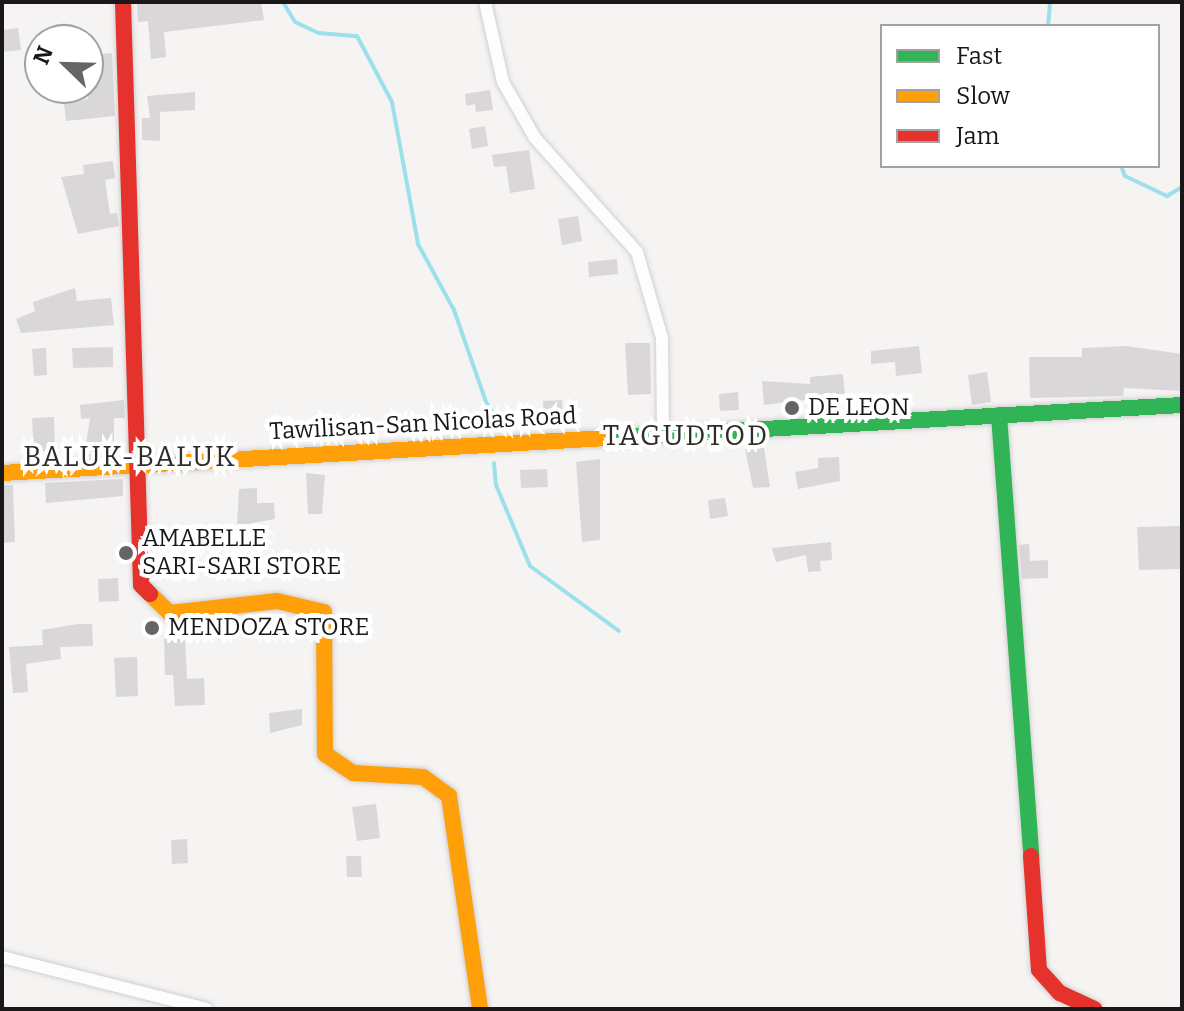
<!DOCTYPE html>
<style>
body{margin:0}
#map{position:relative;width:1184px;height:1011px;overflow:hidden;background:#f6f4f3;font-family:Bitter,serif}
div>[style]{position:absolute}
.stream>*{height:4px;margin:-2px;padding:0 2px;transform-origin:2px;border-radius:2px;background:#9be0eb}
.building>*{inset:0;background:#d9d7d7}
.roads{filter:drop-shadow(0 0 2px #d1d0cf) drop-shadow(0 0 2px #d1d0cf)}
.street>*{height:12px;margin:-6px;padding:0 6px;transform-origin:6px;border-radius:6px;background:#fefdfd}
.fast>*{height:16px;margin:-8px;padding:0 8px;transform-origin:8px;border-radius:8px;background:#30b455}
.slow>*{height:16px;margin:-8px;padding:0 8px;transform-origin:8px;border-radius:8px;background:#ff9f0a}
.jam>*{height:16px;margin:-8px;padding:0 8px;transform-origin:8px;border-radius:8px;background:#e5322d}
.dots>*{width:22px;height:22px;translate:-50% -50%;box-sizing:border-box;border:4px solid #fff;border-radius:50%}
span{translate:-50% -50%;white-space:nowrap;text-align:center;line-height:1.15;-webkit-text-stroke:8px #fff;paint-order:stroke}
.poi-label{font-size:24px;color:#191717}
.left{translate:0 -50%;text-align:left}
.street-label{font-size:24px;color:#191717}
.quarter-label{font-size:28px;color:#2f2c2b;letter-spacing:2px}
.frame{position:absolute;inset:0;border:4px solid #191717;pointer-events:none}
.legend{position:absolute;left:880px;top:24px;width:280px;height:144px;box-sizing:border-box;background:#fff;border:2px solid #a3a2a2;margin:0;padding:10px 14px;list-style:none;font-size:24px;color:#191717}
.legend li{display:flex;align-items:center;gap:16px;height:40px}
.legend b{width:40px;border:2px solid #a3a2a2}
.north{position:absolute;left:24px;top:24px;width:80px;height:80px;box-sizing:border-box;background:#fff;border:2px solid #a3a2a2;border-radius:50%;rotate:293deg;font-size:22px;font-weight:700;line-height:32px;text-align:center;color:#191717}
.north::after{content:'';display:block;margin:auto;width:28px;height:36px;background:#666464;clip-path:polygon(50% 0,100% 100%,50% 72%,0 100%)}
</style>
<div id="map">
<div class="stream">
<div style="left:283px;top:2px;width:23px;rotate:59deg"></div>
<div style="left:295px;top:22px;width:26px;rotate:25deg"></div>
<div style="left:319px;top:33px;width:38px;rotate:5deg"></div>
<div style="left:357px;top:36px;width:75px;rotate:62.1deg"></div>
<div style="left:392px;top:102px;width:144px;rotate:79.6deg"></div>
<div style="left:418px;top:244px;width:75px;rotate:61.4deg"></div>
<div style="left:454px;top:310px;width:97px;rotate:70.8deg"></div>
<div style="left:486px;top:402px;width:30px;rotate:57deg"></div>
<div style="left:1048px;top:26px;width:24px;rotate:-85deg"></div>
<div style="left:1121px;top:166px;width:11px;rotate:68deg"></div>
<div style="left:1125px;top:176px;width:47px;rotate:25.5deg"></div>
<div style="left:1167px;top:196px;width:17px;rotate:-31deg"></div>
<div style="left:494px;top:463px;width:22px;rotate:85deg"></div>
<div style="left:496px;top:485px;width:88px;rotate:67.2deg"></div>
<div style="left:530px;top:566px;width:110px;rotate:36.1deg"></div>
</div>
<div class="building">
<div style="clip-path:polygon(195px 2px,261px 2px,264px 20px,164px 32px,166px 57px,151px 59px,148px 21px,138px 22px,137px 4px)"></div>
<div style="clip-path:polygon(18px 28px,21px 50px,2px 52px,2px 30px)"></div>
<div style="clip-path:polygon(112px 53px,115px 116px,66px 121px,64px 102px,88px 99px,88px 55px)"></div>
<div style="clip-path:polygon(490px 90px,493px 110px,476px 112px,475px 104px,466px 106px,465px 94px)"></div>
<div style="clip-path:polygon(195px 92px,195px 110px,160px 112px,160px 141px,142px 140px,142px 118px,150px 118px,147px 96px)"></div>
<div style="clip-path:polygon(485px 126px,488px 146px,472px 149px,469px 129px)"></div>
<div style="clip-path:polygon(529px 150px,535px 189px,510px 193px,506px 166px,494px 167px,492px 155px)"></div>
<div style="clip-path:polygon(113px 161px,115px 178px,105px 180px,110px 214px,117px 213px,119px 226px,78px 234px,61px 177px,84px 174px,83px 165px)"></div>
<div style="clip-path:polygon(578px 216px,582px 241px,562px 245px,558px 219px)"></div>
<div style="clip-path:polygon(617px 259px,618px 274px,589px 277px,588px 262px)"></div>
<div style="clip-path:polygon(75px 288px,77px 301px,111px 298px,114px 325px,21px 333px,16px 319px,35px 311px,33px 302px)"></div>
<div style="clip-path:polygon(625px 343px,650px 343px,651px 394px,628px 395px)"></div>
<div style="clip-path:polygon(919px 346px,922px 373px,896px 376px,895px 362px,871px 364px,871px 351px)"></div>
<div style="clip-path:polygon(1126px 346px,1182px 354px,1182px 391px,1124px 388px,1123px 396px,1030px 398px,1029px 357px,1082px 357px,1082px 348px)"></div>
<div style="clip-path:polygon(113px 347px,113px 367px,73px 368px,72px 348px)"></div>
<div style="clip-path:polygon(46px 348px,47px 375px,34px 376px,32px 349px)"></div>
<div style="clip-path:polygon(987px 372px,991px 402px,972px 405px,968px 375px)"></div>
<div style="clip-path:polygon(843px 374px,845px 395px,764px 405px,762px 381px,810px 384px,810px 377px)"></div>
<div style="clip-path:polygon(738px 392px,739px 410px,720px 411px,719px 394px)"></div>
<div style="clip-path:polygon(124px 400px,125px 418px,114px 418px,114px 456px,84px 457px,90px 418px,81px 419px,80px 405px)"></div>
<div style="clip-path:polygon(562px 400px,563px 419px,544px 420px,543px 401px)"></div>
<div style="clip-path:polygon(54px 417px,55px 451px,34px 452px,32px 418px)"></div>
<div style="clip-path:polygon(764px 448px,770px 487px,753px 488px,745px 449px)"></div>
<div style="clip-path:polygon(839px 457px,840px 481px,798px 489px,795px 472px,818px 468px,818px 458px)"></div>
<div style="clip-path:polygon(600px 459px,600px 540px,582px 542px,576px 462px)"></div>
<div style="clip-path:polygon(547px 469px,548px 487px,521px 488px,520px 470px)"></div>
<div style="clip-path:polygon(306px 473px,325px 475px,322px 514px,308px 514px)"></div>
<div style="clip-path:polygon(123px 479px,123px 496px,46px 503px,45px 483px)"></div>
<div style="clip-path:polygon(2px 485px,13px 485px,15px 542px,2px 543px)"></div>
<div style="clip-path:polygon(257px 488px,257px 503px,274px 503px,275px 519px,237px 526px,239px 489px)"></div>
<div style="clip-path:polygon(725px 498px,728px 516px,710px 519px,708px 500px)"></div>
<div style="clip-path:polygon(1181px 526px,1182px 569px,1139px 570px,1137px 527px)"></div>
<div style="clip-path:polygon(831px 542px,832px 560px,820px 561px,821px 571px,808px 572px,806px 555px,776px 562px,772px 548px)"></div>
<div style="clip-path:polygon(1029px 544px,1030px 561px,1048px 560px,1048px 578px,1022px 579px,1019px 545px)"></div>
<div style="clip-path:polygon(118px 578px,119px 601px,99px 602px,98px 579px)"></div>
<div style="clip-path:polygon(78px 624px,92px 624px,93px 646px,60px 647px,61px 659px,26px 664px,28px 692px,13px 693px,9px 647px,43px 645px,42px 630px)"></div>
<div style="clip-path:polygon(185px 637px,187px 679px,204px 678px,205px 705px,175px 706px,173px 675px,165px 675px,164px 638px)"></div>
<div style="clip-path:polygon(137px 657px,138px 696px,116px 697px,114px 658px)"></div>
<div style="clip-path:polygon(302px 709px,302px 725px,270px 733px,269px 713px)"></div>
<div style="clip-path:polygon(376px 804px,380px 838px,357px 841px,352px 807px)"></div>
<div style="clip-path:polygon(187px 839px,188px 863px,172px 864px,171px 840px)"></div>
<div style="clip-path:polygon(346px 856px,361px 856px,362px 877px,347px 877px)"></div>
</div>
<div class="roads">
<div class="street">
<div style="left:485px;top:2px;width:82px;rotate:77.3deg"></div>
<div style="left:503px;top:82px;width:64px;rotate:60.3deg"></div>
<div style="left:535px;top:138px;width:153px;rotate:48.2deg"></div>
<div style="left:637px;top:252px;width:90px;rotate:73.8deg"></div>
<div style="left:662px;top:338px;width:95px;rotate:89.4deg"></div>
<div style="left:2px;top:957px;width:211px;rotate:14.2deg"></div>
</div>
<div class="fast">
<div style="left:999px;top:415px;width:442px;rotate:85.8deg"></div>
<div style="left:608px;top:438px;width:575px;rotate:-3.29deg"></div>
</div>
<div class="slow">
<div style="left:2px;top:473px;width:607px;rotate:-3.31deg"></div>
<div style="left:150px;top:594px;width:28px;rotate:44deg"></div>
<div style="left:170px;top:613px;width:108px;rotate:-6.4deg"></div>
<div style="left:277px;top:601px;width:48px;rotate:13.2deg"></div>
<div style="left:324px;top:612px;width:142px;rotate:89.6deg"></div>
<div style="left:325px;top:754px;width:34px;rotate:34deg"></div>
<div style="left:353px;top:773px;width:70px;rotate:3.3deg"></div>
<div style="left:423px;top:777px;width:32px;rotate:36deg"></div>
<div style="left:449px;top:796px;width:215px;rotate:81.7deg"></div>
</div>
<div class="jam">
<div style="left:123px;top:2px;width:583px;rotate:88.23deg"></div>
<div style="left:141px;top:585px;width:13px;rotate:45deg"></div>
<div style="left:1031px;top:856px;width:114px;rotate:86deg"></div>
<div style="left:1039px;top:970px;width:31px;rotate:48deg"></div>
<div style="left:1060px;top:993px;width:38px;rotate:25deg"></div>
</div>
</div>
<div class="dots">
<div style="left:792px;top:408px;background:#666464"></div>
<div style="left:126px;top:553px;background:#666464"></div>
<div style="left:152px;top:628px;background:#666464"></div>
</div>
<div class="poi-label">
<span class="left" style="left:808px;top:408px">DE LEON</span>
<span class="left" style="left:142px;top:553px">AMABELLE<br>SARI-SARI STORE</span>
<span class="left" style="left:168px;top:628px">MENDOZA STORE</span>
</div>
<div class="street-label">
<span style="left:423px;top:424px;rotate:-3deg">Tawilisan-San Nicolas Road</span>
</div>
<div class="quarter-label">
<span style="left:686px;top:436px">TAGUDTOD</span>
<span style="left:130px;top:457px">BALUK-BALUK</span>
</div>
<div class="frame"></div>
<ul class="legend">
<li><b style="height:10px;background:#30b455"></b>Fast</li>
<li><b style="height:10px;background:#ff9f0a"></b>Slow</li>
<li><b style="height:10px;background:#e5322d"></b>Jam</li>
</ul>
<div class="north">N</div>
</div>
